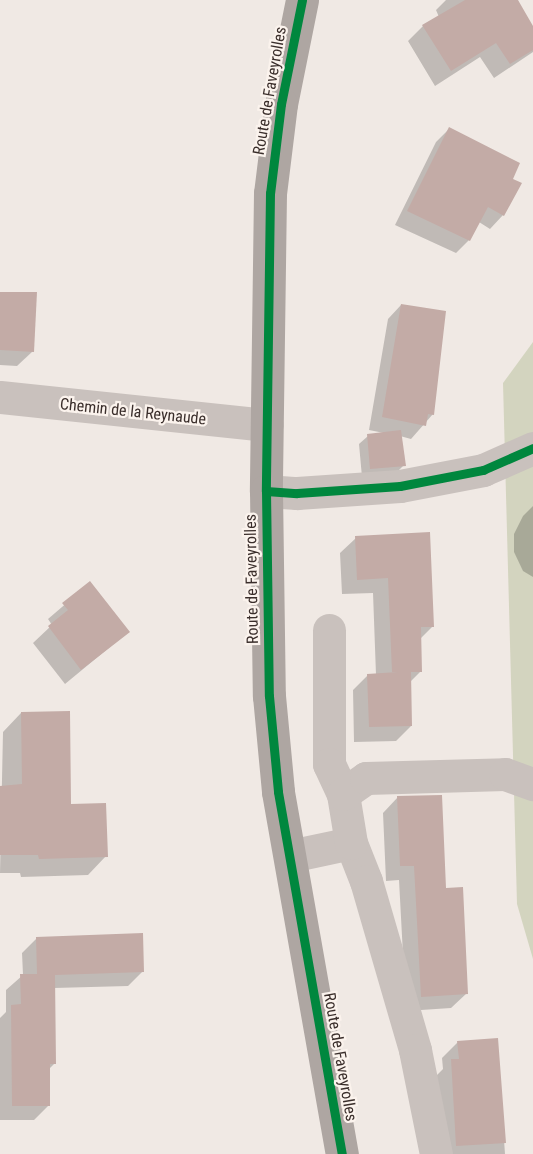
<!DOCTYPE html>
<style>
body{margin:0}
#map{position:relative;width:533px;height:1154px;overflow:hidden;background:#f0e9e4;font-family:"Roboto Condensed",sans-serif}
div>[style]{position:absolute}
.green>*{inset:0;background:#d3d4bf}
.shadow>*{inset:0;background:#0003}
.building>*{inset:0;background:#c3aba6}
.minor>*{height:33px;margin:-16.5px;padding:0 16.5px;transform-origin:16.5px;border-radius:16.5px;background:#c9c1bd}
.major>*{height:33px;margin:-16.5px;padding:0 16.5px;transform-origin:16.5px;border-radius:16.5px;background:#aea6a2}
.cycleway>*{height:9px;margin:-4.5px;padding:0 4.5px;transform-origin:4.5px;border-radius:4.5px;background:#00873e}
span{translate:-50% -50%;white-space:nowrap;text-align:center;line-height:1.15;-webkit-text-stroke:4.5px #fbf3ed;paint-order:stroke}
.street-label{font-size:16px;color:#3a2e2b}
</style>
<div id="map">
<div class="green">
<div style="clip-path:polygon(533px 342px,533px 959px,517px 904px,503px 383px)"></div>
</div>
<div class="shadow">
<div style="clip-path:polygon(446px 0,516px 0,533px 29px,533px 52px,494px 78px,480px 57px,435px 86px,408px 41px,423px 26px,439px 17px,436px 10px)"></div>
<div style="clip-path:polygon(449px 129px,511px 179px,503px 215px,490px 229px,479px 222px,469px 240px,456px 253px,395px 225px,436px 142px)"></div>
<div style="clip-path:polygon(0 293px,33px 351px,17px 366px,0 365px)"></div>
<div style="clip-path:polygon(401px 305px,433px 414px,411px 439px,400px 436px,404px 465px,396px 473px,362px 477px,359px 444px,368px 436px,384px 433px,369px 430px,388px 319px)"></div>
<div style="clip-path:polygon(533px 506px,533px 577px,523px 571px,514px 552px,514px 534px,523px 516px)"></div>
<div style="clip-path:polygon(356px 538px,433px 626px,420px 639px,421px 671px,410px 682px,411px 726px,396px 741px,354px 742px,353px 690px,368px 675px,376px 675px,373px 593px,342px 594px,340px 553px)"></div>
<div style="clip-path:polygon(90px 583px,128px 632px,65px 684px,33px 643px,52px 625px,48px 619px)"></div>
<div style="clip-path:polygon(21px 713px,70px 805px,106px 856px,88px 875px,21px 877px,20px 873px,0 873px,3px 732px)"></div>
<div style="clip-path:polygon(398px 797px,445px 890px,467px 993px,451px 1008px,406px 1011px,399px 880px,386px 881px,383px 813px)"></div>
<div style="clip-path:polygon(37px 938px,143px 971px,128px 986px,54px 988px,55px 1063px,48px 1070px,49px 1105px,34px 1120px,0 1120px,0 1018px,6px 1012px,6px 990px,23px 975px,22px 953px)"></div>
<div style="clip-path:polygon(497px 1040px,505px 1154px,441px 1154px,436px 1076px,443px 1069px,442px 1058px,458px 1042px)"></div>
</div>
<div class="building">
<div style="clip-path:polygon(465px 0,518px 0,533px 26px,533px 50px,510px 64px,496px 43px,451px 71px,422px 25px)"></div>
<div style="clip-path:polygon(449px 127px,520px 163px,513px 179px,522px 183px,504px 216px,488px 207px,470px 241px,407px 211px)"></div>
<div style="clip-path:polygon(0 292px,37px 292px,34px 352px,0 350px)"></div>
<div style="clip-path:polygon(401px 304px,446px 311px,434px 415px,428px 414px,426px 426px,382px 417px)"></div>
<div style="clip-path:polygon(401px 430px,406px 466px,370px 469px,367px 434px)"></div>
<div style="clip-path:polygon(430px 532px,434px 627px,421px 627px,422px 672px,411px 672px,412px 726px,369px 727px,367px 674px,398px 672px,392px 672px,388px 578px,357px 580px,355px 536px)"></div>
<div style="clip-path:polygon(90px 581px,130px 632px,81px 670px,48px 626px,68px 610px,62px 603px)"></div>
<div style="clip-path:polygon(70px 711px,71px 804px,106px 803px,108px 857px,39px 859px,38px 855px,0 855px,0 786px,22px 784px,21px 712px)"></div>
<div style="clip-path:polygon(442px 795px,446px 888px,463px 887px,468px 994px,421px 997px,414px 866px,400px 866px,397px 796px)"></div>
<div style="clip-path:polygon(143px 933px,144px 972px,55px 975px,56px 1064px,50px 1064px,50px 1106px,12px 1106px,11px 1005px,21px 1004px,20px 974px,37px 974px,36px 937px)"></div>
<div style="clip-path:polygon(498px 1038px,506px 1143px,456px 1146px,451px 1059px,459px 1059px,457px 1041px)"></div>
</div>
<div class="minor">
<div style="left:0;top:397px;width:268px;rotate:6deg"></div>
<div style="left:266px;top:491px;width:31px;rotate:4deg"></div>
<div style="left:297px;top:493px;width:103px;rotate:-3.9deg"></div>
<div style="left:400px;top:486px;width:85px;rotate:-10.9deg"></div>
<div style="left:483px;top:470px;width:55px;rotate:-23.7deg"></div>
<div style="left:329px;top:630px;width:134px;rotate:90deg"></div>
<div style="left:329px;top:764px;width:33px;rotate:65deg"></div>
<div style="left:351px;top:843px;width:41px;rotate:68.5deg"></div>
<div style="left:366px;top:881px;width:176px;rotate:73.8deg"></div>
<div style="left:415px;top:1050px;width:106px;rotate:78.6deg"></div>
<div style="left:290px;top:856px;width:62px;rotate:-12deg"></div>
<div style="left:351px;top:843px;width:50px;rotate:-99.3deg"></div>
<div style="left:343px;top:794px;width:28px;rotate:-35deg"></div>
<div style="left:366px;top:778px;width:139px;rotate:-1.6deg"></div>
<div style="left:505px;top:774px;width:30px;rotate:20deg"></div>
</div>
<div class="major">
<div style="left:302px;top:0;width:106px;rotate:101.4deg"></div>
<div style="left:281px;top:104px;width:90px;rotate:97deg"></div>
<div style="left:270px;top:193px;width:298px;rotate:90.8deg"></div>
<div style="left:266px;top:491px;width:205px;rotate:89.2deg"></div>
<div style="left:269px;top:696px;width:96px;rotate:84.6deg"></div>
<div style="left:278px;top:792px;width:368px;rotate:80deg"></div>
</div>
<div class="cycleway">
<div style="left:302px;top:0;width:106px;rotate:101.4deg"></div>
<div style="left:281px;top:104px;width:90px;rotate:97deg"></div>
<div style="left:270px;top:193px;width:298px;rotate:90.8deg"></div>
<div style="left:266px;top:491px;width:205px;rotate:89.2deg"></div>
<div style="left:269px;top:696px;width:96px;rotate:84.6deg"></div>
<div style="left:278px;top:792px;width:368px;rotate:80deg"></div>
<div style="left:266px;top:491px;width:31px;rotate:4deg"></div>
<div style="left:297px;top:493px;width:103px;rotate:-3.9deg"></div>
<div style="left:400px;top:486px;width:85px;rotate:-10.9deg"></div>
<div style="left:483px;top:470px;width:55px;rotate:-23.7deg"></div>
</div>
<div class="street-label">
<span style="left:270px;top:91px;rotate:-80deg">Route de Faveyrolles</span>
<span style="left:133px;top:412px;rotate:6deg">Chemin de la Reynaude</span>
<span style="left:252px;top:579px;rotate:-91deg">Route de Faveyrolles</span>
<span style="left:340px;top:1057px;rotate:80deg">Route de Faveyrolles</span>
</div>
</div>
